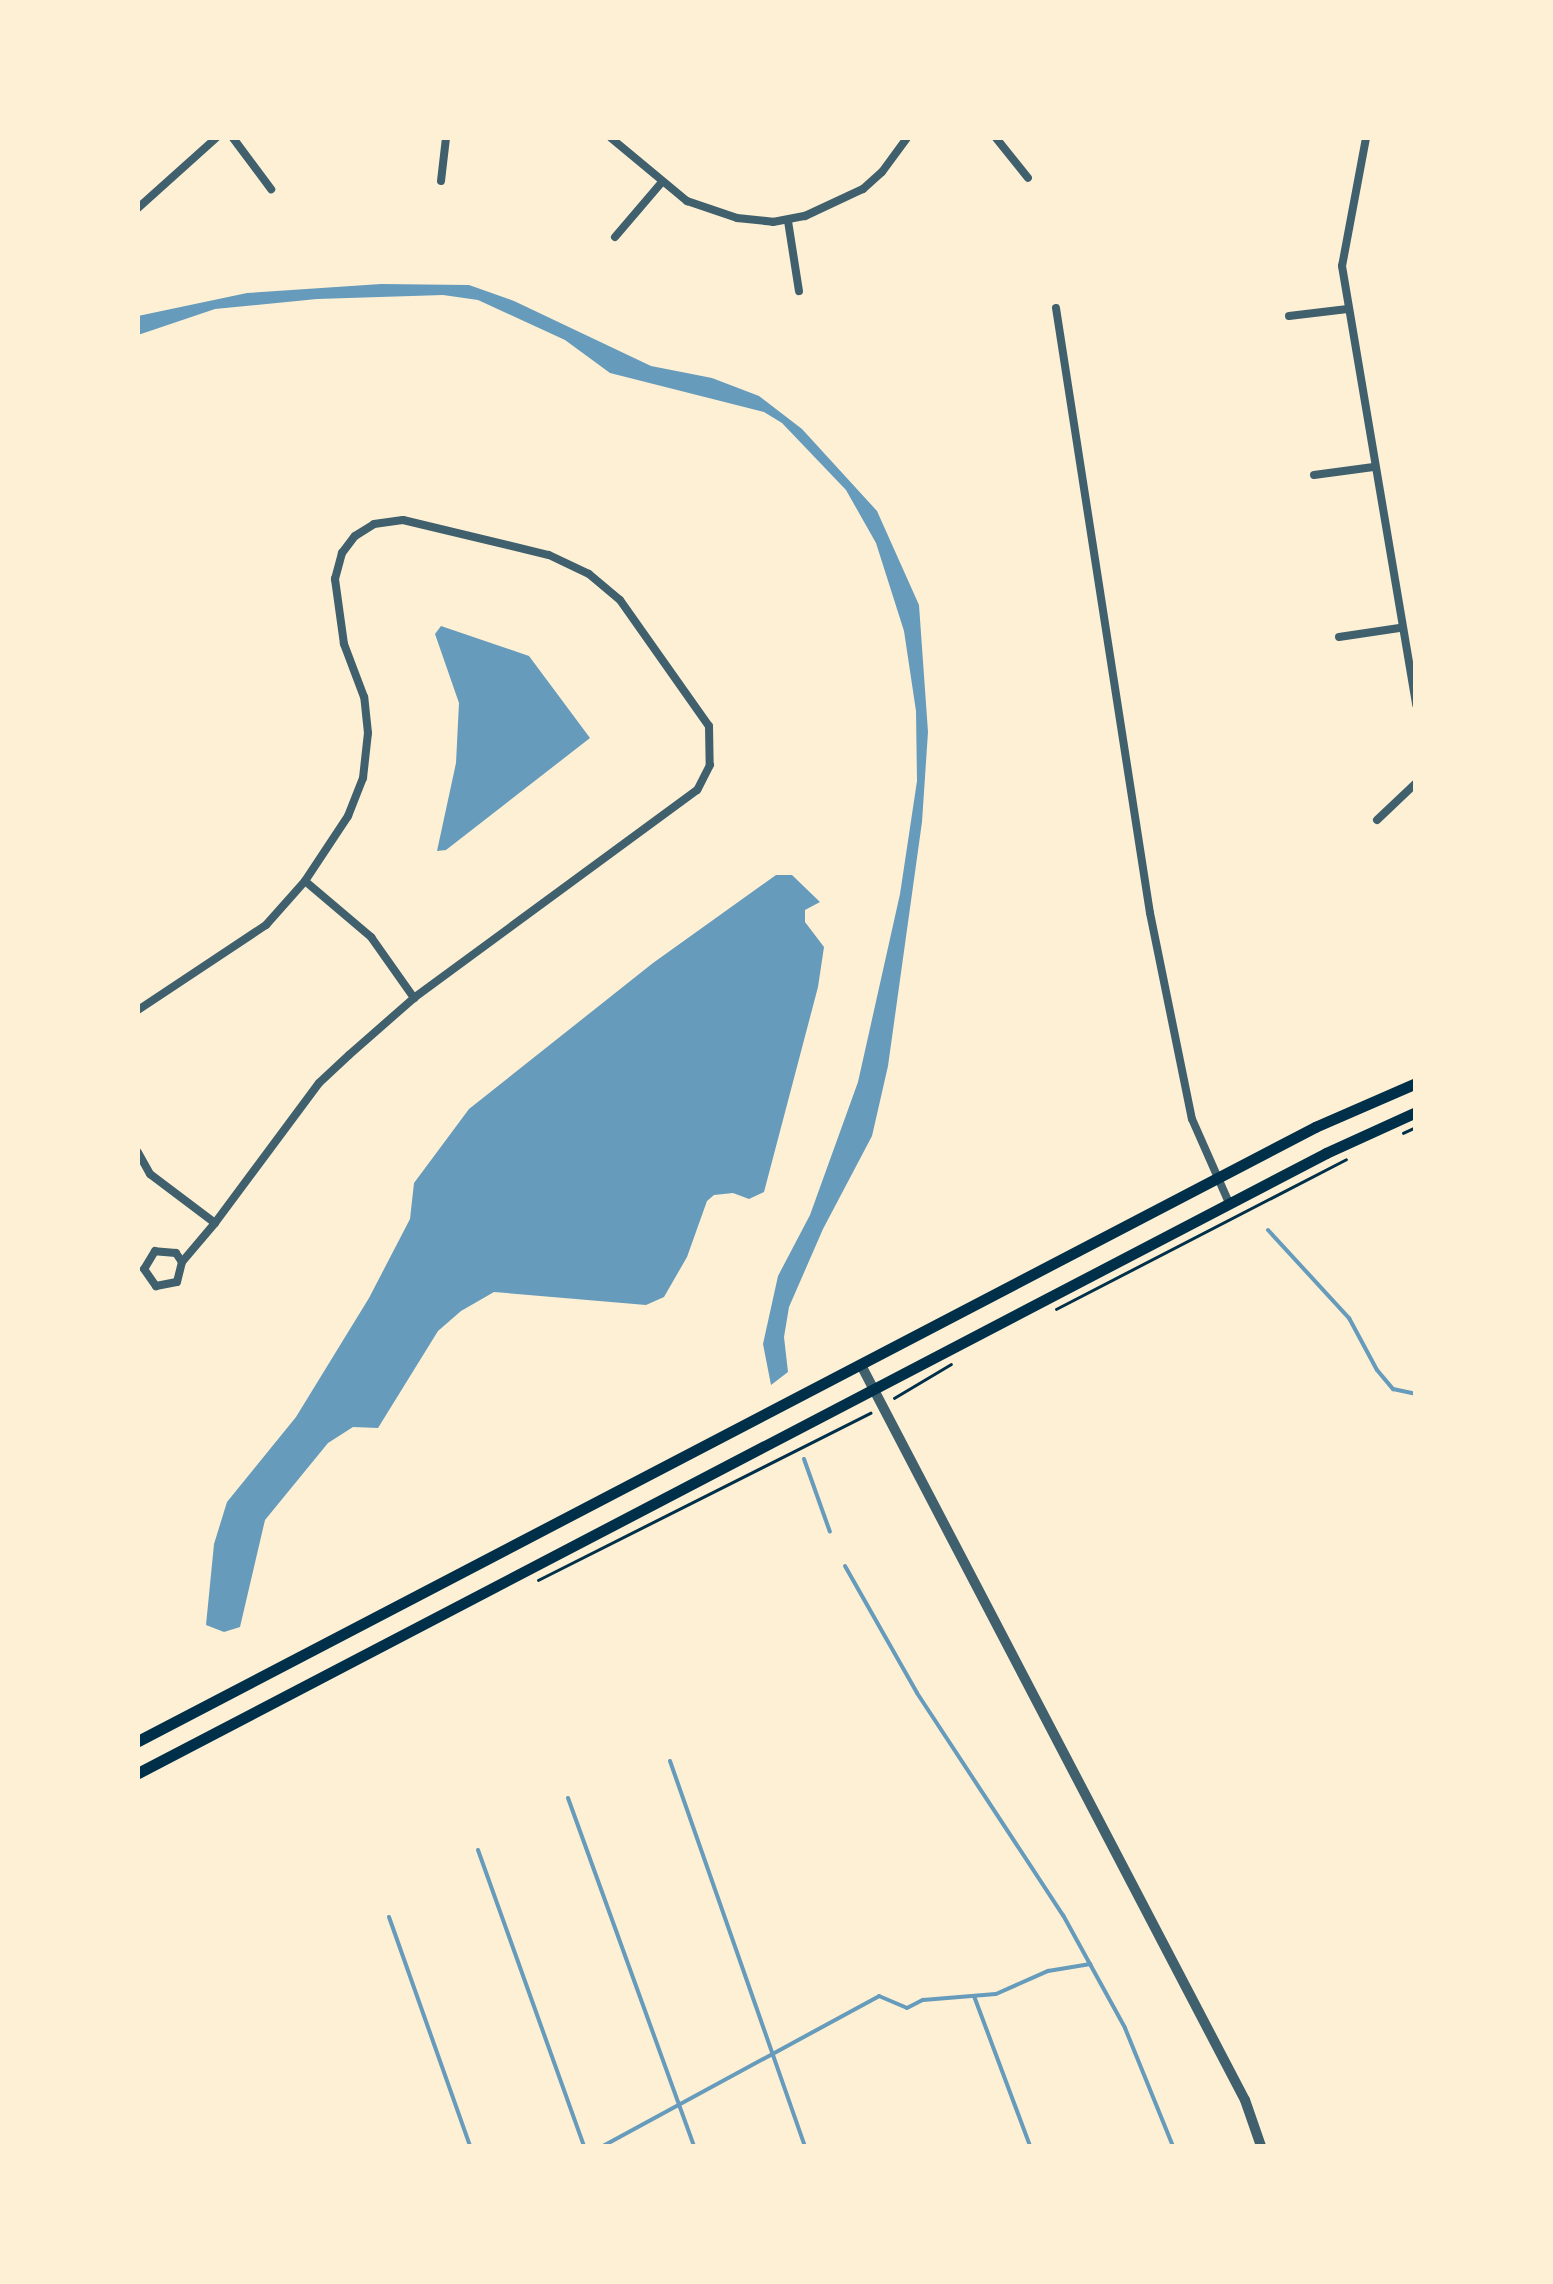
<!DOCTYPE html>
<style>
body{margin:0}
#map{position:relative;width:1553px;height:2284px;overflow:hidden;background:#fdf0d5;font-family:"Space Grotesk",sans-serif}
div>[style]{position:absolute}
.water>*{inset:0;background:#669bbc}
.stream>*{height:4px;margin:-2px;padding:0 2px;transform-origin:2px;border-radius:2px;background:#669bbc}
.path>*{height:2.5px;margin:-1.25px;padding:0 1.25px;transform-origin:1.25px;border-radius:1.25px;background:#003049}
.minor>*{height:8px;margin:-4px;padding:0 4px;transform-origin:4px;border-radius:4px;background:#3f606c}
.tertiary>*{height:10px;margin:-5px;padding:0 5px;transform-origin:5px;border-radius:5px;background:#3f606c}
.secondary>*{height:11px;margin:-5.5px;padding:0 5.5px;transform-origin:5.5px;border-radius:5.5px;background:#003049}
span{translate:-50% -50%;white-space:nowrap;text-align:center;line-height:1.15;-webkit-text-stroke:10px #fdf0d5;paint-order:stroke}
.frame{position:absolute;inset:0;border:140px solid #fdf0d5;pointer-events:none}
</style>
<div id="map">
<div class="water">
<div style="clip-path:polygon(381px 284px,469px 285px,514px 301px,651px 366px,712px 378px,759px 396px,802px 429px,877px 511px,919px 605px,928px 732px,922px 822px,888px 1066px,872px 1136px,823px 1229px,789px 1307px,784px 1337px,788px 1372px,771px 1385px,763px 1344px,778px 1276px,810px 1215px,858px 1082px,900px 894px,917px 781px,916px 711px,904px 631px,876px 543px,846px 490px,782px 423px,764px 412px,610px 373px,565px 340px,478px 300px,443px 295px,317px 299px,215px 309px,138px 335px,138px 316px,247px 293px)"></div>
<div style="clip-path:polygon(441px 626px,529px 656px,590px 738px,446px 850px,437px 851px,456px 763px,459px 703px,435px 634px)"></div>
<div style="clip-path:polygon(776px 875px,792px 875px,820px 902px,805px 910px,805px 922px,824px 947px,818px 987px,764px 1192px,749px 1199px,733px 1193px,714px 1195px,707px 1201px,687px 1257px,664px 1297px,646px 1305px,494px 1292px,461px 1311px,438px 1331px,378px 1428px,353px 1427px,328px 1443px,265px 1520px,240px 1627px,224px 1632px,206px 1625px,214px 1544px,227px 1502px,296px 1417px,369px 1298px,410px 1219px,414px 1183px,469px 1109px,653px 963px)"></div>
</div>
<div class="stream">
<div style="left:1268px;top:1230px;width:120px;rotate:47.4deg"></div>
<div style="left:1349px;top:1318px;width:59px;rotate:61.7deg"></div>
<div style="left:1377px;top:1370px;width:25px;rotate:50deg"></div>
<div style="left:1393px;top:1389px;width:24px;rotate:12deg"></div>
<div style="left:804px;top:1459px;width:77px;rotate:70.4deg"></div>
<div style="left:845px;top:1566px;width:146px;rotate:60.4deg"></div>
<div style="left:917px;top:1693px;width:266px;rotate:56.7deg"></div>
<div style="left:1063px;top:1915px;width:129px;rotate:61.2deg"></div>
<div style="left:1125px;top:2028px;width:127px;rotate:67.9deg"></div>
<div style="left:670px;top:1761px;width:408px;rotate:70.7deg"></div>
<div style="left:568px;top:1798px;width:370px;rotate:70.1deg"></div>
<div style="left:478px;top:1850px;width:314px;rotate:70.3deg"></div>
<div style="left:389px;top:1917px;width:243px;rotate:70.5deg"></div>
<div style="left:974px;top:1996px;width:160px;rotate:69.5deg"></div>
<div style="left:603px;top:2146px;width:314px;rotate:-28.5deg"></div>
<div style="left:879px;top:1996px;width:30px;rotate:23deg"></div>
<div style="left:907px;top:2008px;width:18px;rotate:-27deg"></div>
<div style="left:923px;top:2000px;width:73px;rotate:-4.7deg"></div>
<div style="left:996px;top:1994px;width:57px;rotate:-23.9deg"></div>
<div style="left:1048px;top:1971px;width:43px;rotate:-9.5deg"></div>
</div>
<div class="path">
<div style="left:1403px;top:1133px;width:14px;rotate:-25deg"></div>
<div style="left:1056px;top:1309px;width:326px;rotate:-27.3deg"></div>
<div style="left:894px;top:1398px;width:66px;rotate:-30.8deg"></div>
<div style="left:538px;top:1580px;width:372px;rotate:-26.7deg"></div>
</div>
<div class="minor">
<div style="left:233px;top:138px;width:64px;rotate:53.3deg"></div>
<div style="left:611px;top:138px;width:99px;rotate:39.7deg"></div>
<div style="left:687px;top:201px;width:53px;rotate:18.8deg"></div>
<div style="left:737px;top:218px;width:36px;rotate:6deg"></div>
<div style="left:773px;top:222px;width:33px;rotate:-11deg"></div>
<div style="left:805px;top:216px;width:64px;rotate:-25deg"></div>
<div style="left:863px;top:189px;width:25px;rotate:-42deg"></div>
<div style="left:882px;top:172px;width:42px;rotate:-53.7deg"></div>
<div style="left:996px;top:138px;width:51px;rotate:51.3deg"></div>
<div style="left:1366px;top:138px;width:130px;rotate:100.6deg"></div>
<div style="left:1342px;top:266px;width:445px;rotate:80.4deg"></div>
<div style="left:441px;top:181px;width:43px;rotate:-83.4deg"></div>
<div style="left:138px;top:208px;width:105px;rotate:-41.9deg"></div>
<div style="left:788px;top:221px;width:71px;rotate:81.1deg"></div>
<div style="left:615px;top:237px;width:72px;rotate:-49.5deg"></div>
<div style="left:1056px;top:308px;width:612px;rotate:81.17deg"></div>
<div style="left:1150px;top:913px;width:210px;rotate:78.5deg"></div>
<div style="left:1192px;top:1119px;width:92px;rotate:66.2deg"></div>
<div style="left:1289px;top:316px;width:59px;rotate:-6.8deg"></div>
<div style="left:1314px;top:475px;width:60px;rotate:-7.7deg"></div>
<div style="left:1339px;top:637px;width:61px;rotate:-8.5deg"></div>
<div style="left:1377px;top:820px;width:54px;rotate:-43.5deg"></div>
<div style="left:305px;top:881px;width:87px;rotate:40.3deg"></div>
<div style="left:371px;top:937px;width:75px;rotate:54.8deg"></div>
<div style="left:138px;top:1010px;width:154px;rotate:-33.6deg"></div>
<div style="left:266px;top:925px;width:59px;rotate:-48.4deg"></div>
<div style="left:305px;top:881px;width:78px;rotate:-56.5deg"></div>
<div style="left:348px;top:816px;width:41px;rotate:-68.5deg"></div>
<div style="left:363px;top:778px;width:45px;rotate:-83.7deg"></div>
<div style="left:368px;top:733px;width:36px;rotate:-96deg"></div>
<div style="left:364px;top:697px;width:57px;rotate:-110.7deg"></div>
<div style="left:344px;top:644px;width:66px;rotate:-97.9deg"></div>
<div style="left:335px;top:579px;width:27px;rotate:-75deg"></div>
<div style="left:342px;top:553px;width:21px;rotate:-53deg"></div>
<div style="left:355px;top:536px;width:22px;rotate:-32deg"></div>
<div style="left:374px;top:524px;width:29px;rotate:-8deg"></div>
<div style="left:403px;top:520px;width:150px;rotate:13.5deg"></div>
<div style="left:549px;top:555px;width:44px;rotate:25.4deg"></div>
<div style="left:589px;top:574px;width:40px;rotate:40deg"></div>
<div style="left:620px;top:600px;width:154px;rotate:54.8deg"></div>
<div style="left:709px;top:726px;width:39px;rotate:89deg"></div>
<div style="left:710px;top:765px;width:28px;rotate:117deg"></div>
<div style="left:697px;top:790px;width:351px;rotate:143.7deg"></div>
<div style="left:414px;top:998px;width:86px;rotate:138.8deg"></div>
<div style="left:349px;top:1055px;width:41px;rotate:137deg"></div>
<div style="left:319px;top:1083px;width:174px;rotate:126.6deg"></div>
<div style="left:215px;top:1223px;width:81px;rotate:-143deg"></div>
<div style="left:150px;top:1174px;width:25px;rotate:-119deg"></div>
<div style="left:182px;top:1262px;width:11px;rotate:-124deg"></div>
<div style="left:176px;top:1253px;width:21px;rotate:-175deg"></div>
<div style="left:155px;top:1251px;width:21px;rotate:121deg"></div>
<div style="left:144px;top:1269px;width:21px;rotate:55deg"></div>
<div style="left:156px;top:1286px;width:21px;rotate:-11deg"></div>
<div style="left:177px;top:1282px;width:21px;rotate:-76deg"></div>
<div style="left:182px;top:1262px;width:51px;rotate:-49.8deg"></div>
</div>
<div class="tertiary">
<div style="left:861px;top:1365px;width:829px;rotate:62.42deg"></div>
<div style="left:1245px;top:2100px;width:49px;rotate:70.8deg"></div>
</div>
<div class="secondary">
<div style="left:138px;top:1741px;width:1328px;rotate:-27.55deg"></div>
<div style="left:1315px;top:1127px;width:110px;rotate:-23.5deg"></div>
<div style="left:138px;top:1773px;width:1340px;rotate:-27.56deg"></div>
<div style="left:1326px;top:1153px;width:99px;rotate:-24.5deg"></div>
</div>
<div class="frame"></div>
</div>
